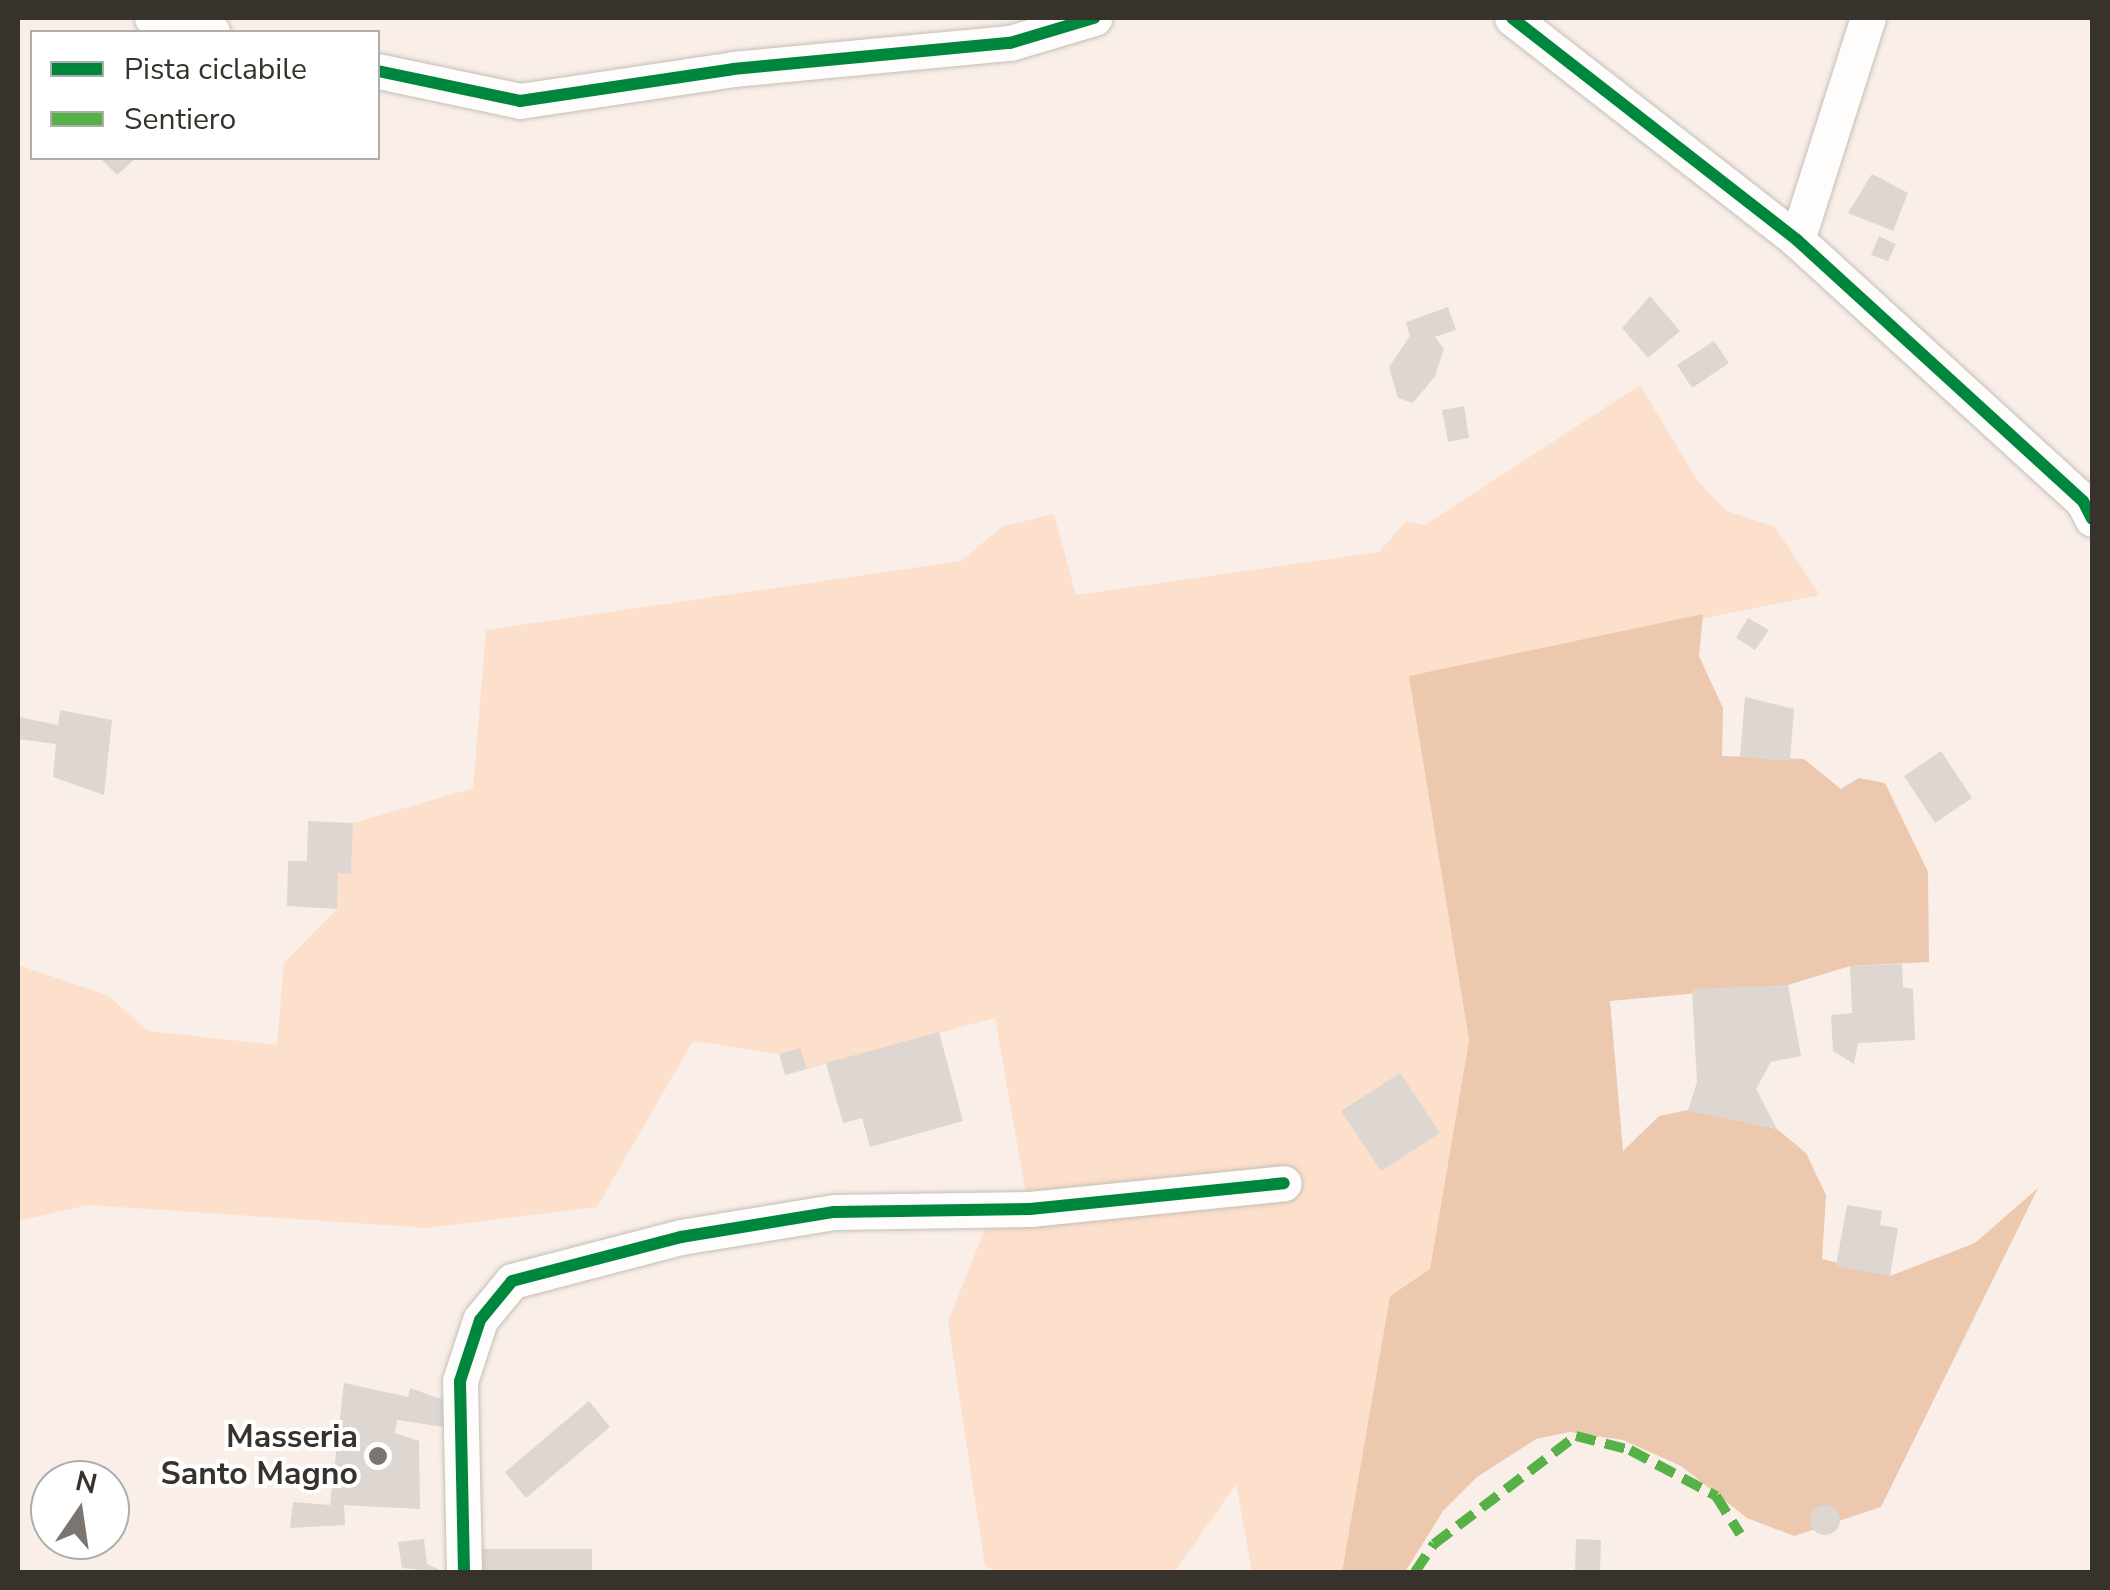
<!DOCTYPE html>
<style>
body{margin:0}
#map{position:relative;width:2110px;height:1590px;overflow:hidden;background:#f9efe8;font-family:"Nunito Sans",sans-serif}
div>[style]{position:absolute}
.green>*{inset:0;background:#fce0cc}
.forest>*{inset:0;background:#ecc8af}
.building>*{inset:0;background:#ddd6d1}
.round{border-radius:50%}
.roads{filter:drop-shadow(0 0 2px #c5beb8) drop-shadow(0 0 2px #c5beb8)}
.street>*{height:35px;margin:-17.5px;padding:0 17.5px;transform-origin:17.5px;border-radius:17.5px;background:#fefdfc}
.quiet>*{height:10px;margin-top:-5px;transform-origin:0;background:repeating-linear-gradient(90deg,#56b246 0 20px,transparent 0 30px)}
.cycleway>*{height:12px;margin:-6px;padding:0 6px;transform-origin:6px;border-radius:6px;background:#00873e}
.dots>*{width:28px;height:28px;translate:-50% -50%;box-sizing:border-box;border:5px solid #fff;border-radius:50%}
span{translate:-50% -50%;white-space:nowrap;text-align:center;line-height:1.15;-webkit-text-stroke:8px #fff;paint-order:stroke}
.poi-label{font-size:32px;color:#38322d;font-weight:700}
.right{translate:-100% -50%;text-align:right}
.frame{position:absolute;inset:0;border:20px solid #38322d;pointer-events:none}
.legend{position:absolute;left:30px;top:30px;width:350px;height:130px;box-sizing:border-box;background:#fff;border:2px solid #afadab;margin:0;padding:12px 18px;list-style:none;font-size:30px;color:#38322d}
.legend li{display:flex;align-items:center;gap:20px;height:50px}
.legend b{width:50px;border:2px solid #afadab}
.north{position:absolute;left:30px;top:1460px;width:100px;height:100px;box-sizing:border-box;background:#fff;border:2px solid #afadab;border-radius:50%;rotate:13deg;font-size:28px;font-weight:700;line-height:40px;text-align:center;color:#38322d}
.north::after{content:'';display:block;margin:auto;width:35px;height:45px;background:#7c746e;clip-path:polygon(50% 0,100% 100%,50% 72%,0 100%)}
</style>
<div id="map">
<div class="green">
<div style="clip-path:polygon(1640px 385px,1697px 480px,1727px 511px,1775px 527px,1820px 595px,1410px 677px,1469px 1040px,1430px 1269px,1390px 1296px,1342px 1572px,1252px 1572px,1236px 1484px,1175px 1572px,997px 1572px,985px 1566px,948px 1322px,989px 1219px,1021px 1215px,1025px 1189px,995px 1018px,807px 1069px,800px 1049px,779px 1054px,693px 1041px,597px 1207px,428px 1228px,88px 1205px,18px 1221px,18px 965px,107px 995px,149px 1031px,277px 1045px,284px 963px,337px 909px,338px 873px,351px 873px,353px 823px,473px 788px,486px 630px,961px 561px,1003px 526px,1054px 514px,1076px 595px,1379px 552px,1406px 521px,1425px 525px)"></div>
</div>
<div class="forest">
<div style="clip-path:polygon(1703px 614px,1699px 656px,1723px 708px,1722px 756px,1804px 759px,1841px 789px,1859px 778px,1885px 783px,1928px 872px,1929px 962px,1850px 966px,1788px 985px,1610px 1001px,1623px 1151px,1659px 1116px,1688px 1110px,1777px 1129px,1806px 1153px,1826px 1195px,1822px 1259px,1890px 1276px,1975px 1243px,2038px 1188px,1881px 1507px,1794px 1536px,1747px 1518px,1681px 1466px,1623px 1440px,1570px 1432px,1536px 1439px,1477px 1477px,1443px 1511px,1405px 1572px,1342px 1572px,1390px 1296px,1430px 1269px,1469px 1040px,1409px 676px)"></div>
</div>
<div class="building">
<div style="clip-path:polygon(100px 158px,136px 158px,117px 175px)"></div>
<div style="clip-path:polygon(1872px 174px,1908px 193px,1893px 231px,1848px 213px)"></div>
<div style="clip-path:polygon(1879px 236px,1896px 244px,1888px 261px,1871px 255px)"></div>
<div style="clip-path:polygon(1650px 296px,1680px 331px,1648px 358px,1622px 328px)"></div>
<div style="clip-path:polygon(1448px 307px,1456px 330px,1435px 337px,1444px 349px,1435px 376px,1413px 403px,1398px 398px,1389px 367px,1410px 336px,1406px 322px)"></div>
<div style="clip-path:polygon(1714px 341px,1729px 363px,1692px 388px,1677px 365px)"></div>
<div style="clip-path:polygon(1464px 406px,1469px 438px,1448px 442px,1442px 410px)"></div>
<div style="clip-path:polygon(1748px 618px,1769px 630px,1755px 650px,1736px 638px)"></div>
<div style="clip-path:polygon(1745px 697px,1794px 709px,1790px 761px,1740px 757px)"></div>
<div style="clip-path:polygon(60px 710px,112px 720px,104px 795px,53px 777px,56px 744px,18px 739px,18px 717px,58px 725px)"></div>
<div style="clip-path:polygon(1941px 751px,1972px 798px,1935px 823px,1904px 776px)"></div>
<div style="clip-path:polygon(308px 821px,353px 823px,351px 874px,338px 873px,337px 909px,287px 906px,288px 861px,307px 861px)"></div>
<div style="clip-path:polygon(1902px 964px,1903px 987px,1913px 989px,1915px 1040px,1858px 1043px,1854px 1064px,1833px 1051px,1831px 1015px,1852px 1013px,1850px 966px)"></div>
<div style="clip-path:polygon(1788px 985px,1801px 1056px,1771px 1062px,1756px 1089px,1777px 1129px,1688px 1110px,1697px 1082px,1692px 989px)"></div>
<div style="clip-path:polygon(939px 1032px,963px 1121px,870px 1147px,862px 1118px,843px 1123px,826px 1063px)"></div>
<div style="clip-path:polygon(800px 1048px,807px 1069px,785px 1075px,779px 1054px)"></div>
<div style="clip-path:polygon(1400px 1073px,1440px 1133px,1381px 1171px,1341px 1111px)"></div>
<div style="clip-path:polygon(1847px 1205px,1882px 1211px,1880px 1225px,1898px 1228px,1890px 1276px,1836px 1266px)"></div>
<div style="clip-path:polygon(344px 1383px,408px 1397px,410px 1388px,452px 1403px,451px 1428px,397px 1420px,395px 1433px,419px 1441px,420px 1509px,344px 1505px,345px 1525px,290px 1528px,293px 1502px,330px 1505px)"></div>
<div style="clip-path:polygon(589px 1401px,610px 1427px,526px 1498px,505px 1472px)"></div>
<div class="round" style="left:1810px;top:1505px;width:30px;height:30px"></div>
<div style="clip-path:polygon(424px 1539px,427px 1564px,444px 1572px,402px 1568px,398px 1542px)"></div>
<div style="clip-path:polygon(1576px 1539px,1601px 1540px,1600px 1572px,1575px 1572px)"></div>
<div style="clip-path:polygon(480px 1549px,592px 1549px,592px 1572px,480px 1572px)"></div>
</div>
<div class="roads">
<div class="street">
<div style="left:152px;top:18px;width:62px;rotate:13.1deg"></div>
<div style="left:1512px;top:18px;width:361px;rotate:37.9deg"></div>
<div style="left:1797px;top:240px;width:387px;rotate:42.4deg"></div>
<div style="left:2083px;top:501px;width:20px;rotate:63deg"></div>
<div style="left:378px;top:71px;width:145px;rotate:11.9deg"></div>
<div style="left:520px;top:101px;width:215px;rotate:-8.5deg"></div>
<div style="left:733px;top:69px;width:278px;rotate:-5.4deg"></div>
<div style="left:1010px;top:43px;width:88px;rotate:-16.6deg"></div>
<div style="left:1797px;top:240px;width:233px;rotate:-72.3deg"></div>
<div style="left:464px;top:1572px;width:191px;rotate:-91.2deg"></div>
<div style="left:460px;top:1381px;width:64px;rotate:-71.8deg"></div>
<div style="left:480px;top:1320px;width:50px;rotate:-50.6deg"></div>
<div style="left:512px;top:1281px;width:175px;rotate:-14.6deg"></div>
<div style="left:681px;top:1237px;width:155px;rotate:-9.3deg"></div>
<div style="left:834px;top:1212px;width:196px;rotate:-0.9deg"></div>
<div style="left:1030px;top:1209px;width:255px;rotate:-5.8deg"></div>
</div>
</div>
<div class="quiet">
<div style="left:1415px;top:1572px;width:34px;rotate:-56deg"></div>
<div style="left:1434px;top:1544px;width:178px;rotate:-37.3deg"></div>
<div style="left:1576px;top:1436px;width:56px;rotate:14.5deg"></div>
<div style="left:1630px;top:1450px;width:98px;rotate:28.1deg"></div>
<div style="left:1716px;top:1496px;width:45px;rotate:57.7deg"></div>
</div>
<div class="cycleway">
<div style="left:1512px;top:18px;width:361px;rotate:37.9deg"></div>
<div style="left:1797px;top:240px;width:387px;rotate:42.4deg"></div>
<div style="left:2083px;top:501px;width:20px;rotate:63deg"></div>
<div style="left:378px;top:71px;width:145px;rotate:11.9deg"></div>
<div style="left:520px;top:101px;width:215px;rotate:-8.5deg"></div>
<div style="left:733px;top:69px;width:278px;rotate:-5.4deg"></div>
<div style="left:1010px;top:43px;width:88px;rotate:-16.6deg"></div>
<div style="left:464px;top:1572px;width:191px;rotate:-91.2deg"></div>
<div style="left:460px;top:1381px;width:64px;rotate:-71.8deg"></div>
<div style="left:480px;top:1320px;width:50px;rotate:-50.6deg"></div>
<div style="left:512px;top:1281px;width:175px;rotate:-14.6deg"></div>
<div style="left:681px;top:1237px;width:155px;rotate:-9.3deg"></div>
<div style="left:834px;top:1212px;width:196px;rotate:-0.9deg"></div>
<div style="left:1030px;top:1209px;width:255px;rotate:-5.8deg"></div>
</div>
<div class="dots">
<div style="left:378px;top:1456px;background:#7c746e"></div>
</div>
<div class="poi-label">
<span class="right" style="left:358px;top:1456px">Masseria<br>Santo Magno</span>
</div>
<div class="frame"></div>
<ul class="legend">
<li><b style="height:12px;background:#00873e"></b>Pista ciclabile</li>
<li><b style="height:12px;background:#56b246"></b>Sentiero</li>
</ul>
<div class="north">N</div>
</div>
